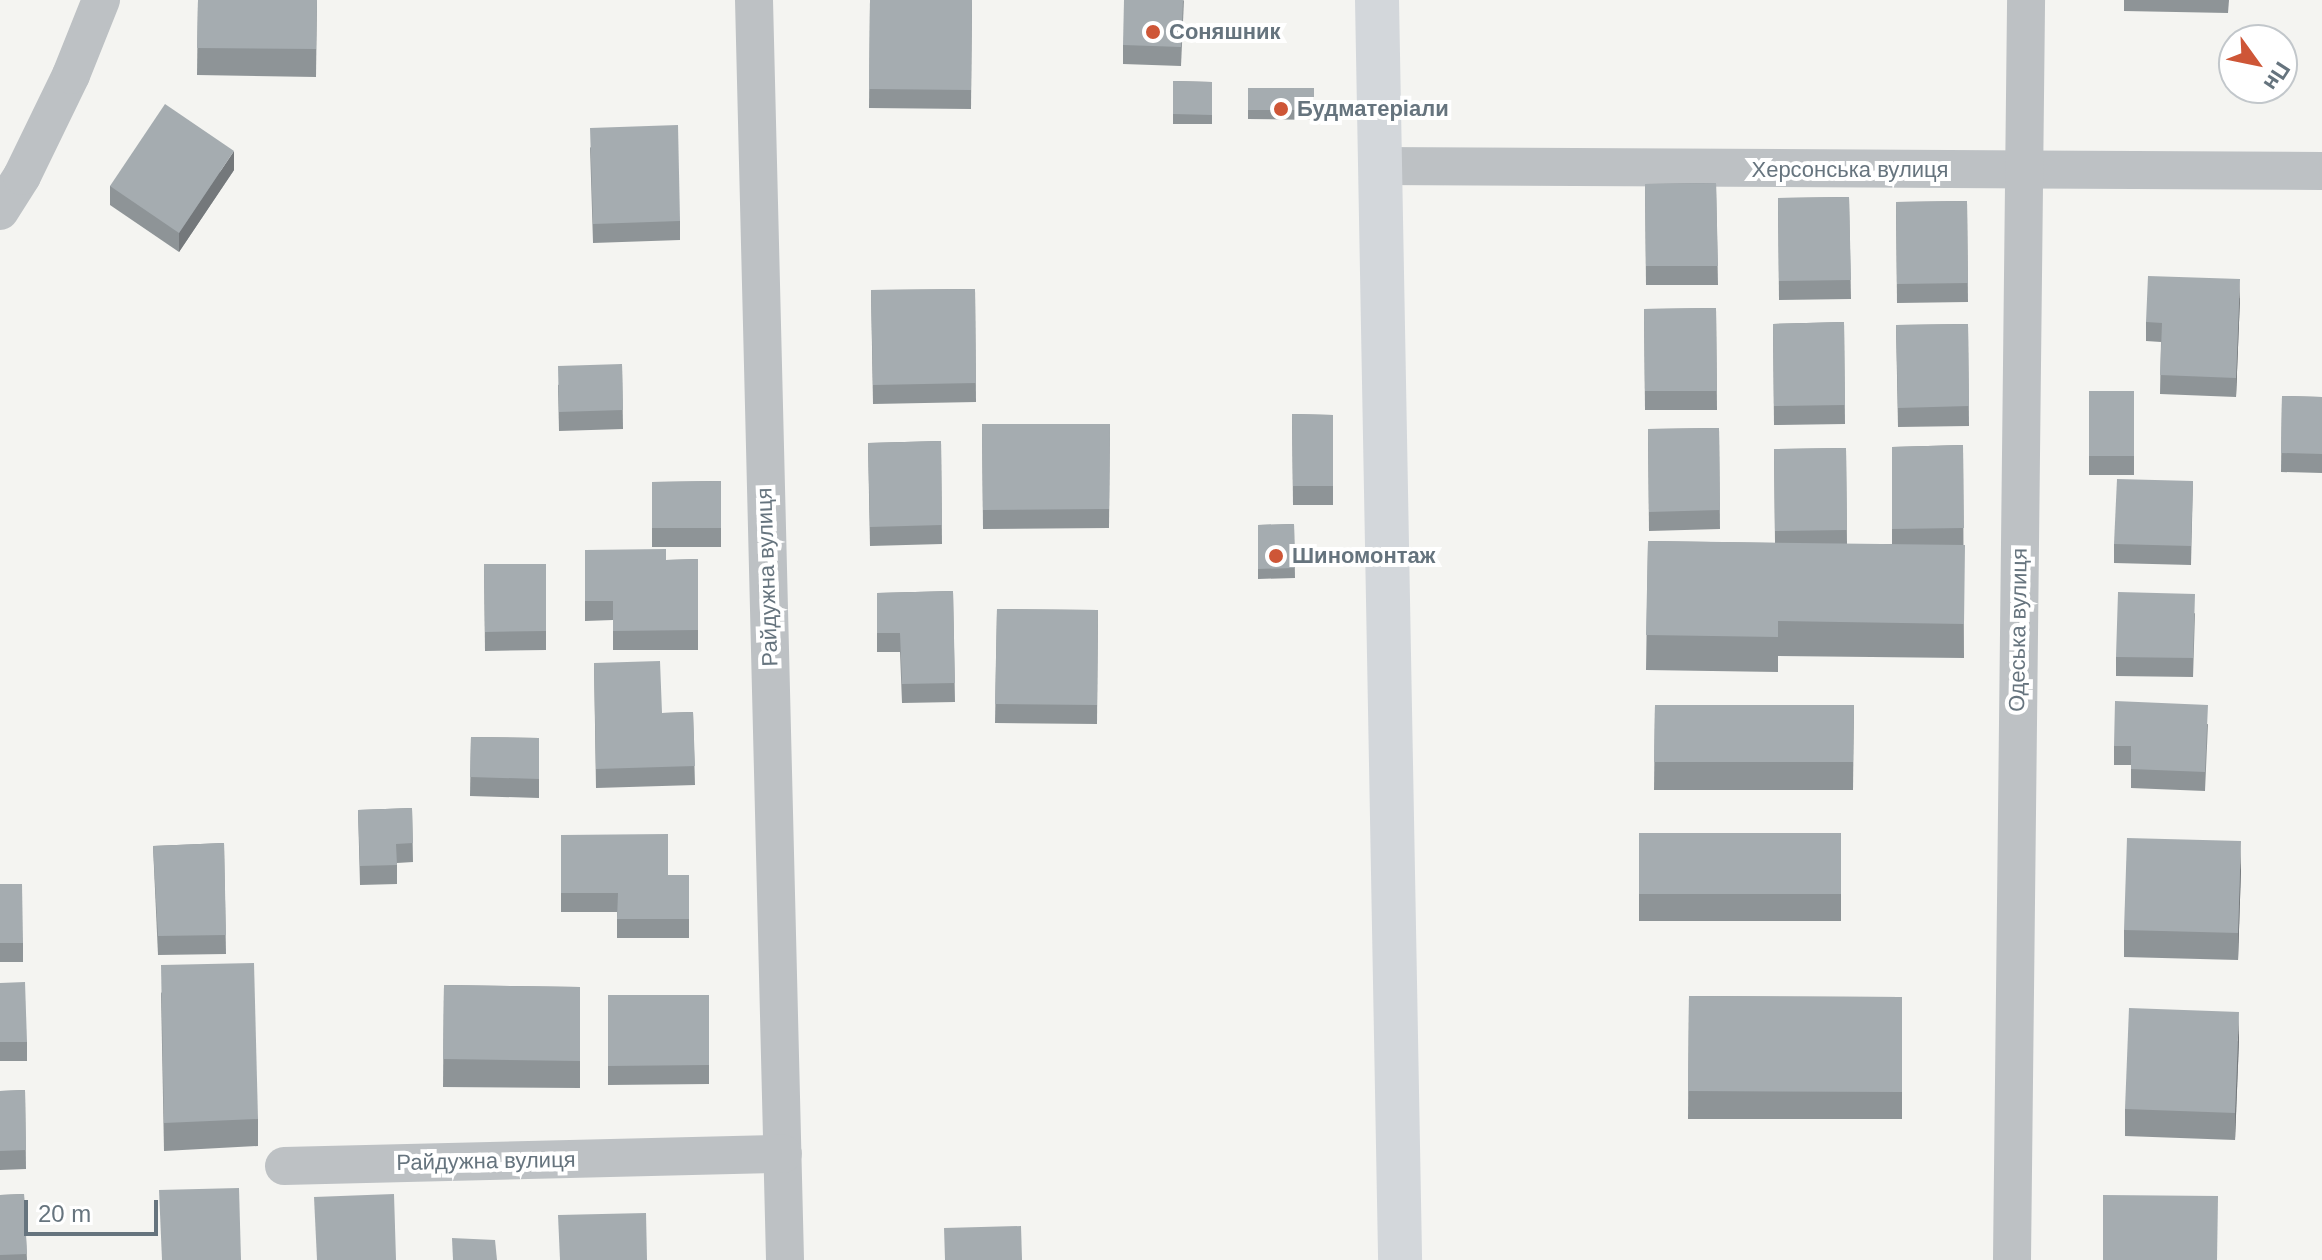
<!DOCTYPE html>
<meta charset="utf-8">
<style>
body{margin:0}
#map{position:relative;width:2322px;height:1260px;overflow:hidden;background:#f4f4f1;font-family:Helvetica,sans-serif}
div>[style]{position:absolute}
.minor>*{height:38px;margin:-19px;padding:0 19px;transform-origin:19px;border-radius:19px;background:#bdc1c4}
.secondary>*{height:44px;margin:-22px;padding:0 22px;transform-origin:22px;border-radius:22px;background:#d3d7db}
.wall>*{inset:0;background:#8e9497}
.shaded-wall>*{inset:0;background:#74787b}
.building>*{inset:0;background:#a5acb0}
.dots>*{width:22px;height:22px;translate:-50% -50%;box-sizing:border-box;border:4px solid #fff;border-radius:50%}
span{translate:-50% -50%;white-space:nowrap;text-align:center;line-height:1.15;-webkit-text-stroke:8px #fff;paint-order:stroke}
.poi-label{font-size:22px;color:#66747e;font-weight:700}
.left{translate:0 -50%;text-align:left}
.street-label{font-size:22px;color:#66747e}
.north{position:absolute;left:2218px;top:24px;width:80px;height:80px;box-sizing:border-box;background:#fff;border:2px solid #c2c7cb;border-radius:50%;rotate:123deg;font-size:22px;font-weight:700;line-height:32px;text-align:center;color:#66747e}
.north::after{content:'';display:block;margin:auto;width:28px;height:36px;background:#ce5637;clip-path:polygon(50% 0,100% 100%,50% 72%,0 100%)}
.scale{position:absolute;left:24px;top:1200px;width:134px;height:36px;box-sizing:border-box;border:4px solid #66747e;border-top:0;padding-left:10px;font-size:24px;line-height:28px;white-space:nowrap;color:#66747e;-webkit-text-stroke:6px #fff;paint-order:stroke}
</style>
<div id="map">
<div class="minor">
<div style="left:754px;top:0;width:1260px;rotate:88.59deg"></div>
<div style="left:1379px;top:166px;width:943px;rotate:0.3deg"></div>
<div style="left:0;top:211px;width:41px;rotate:-57.8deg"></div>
<div style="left:22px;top:176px;width:112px;rotate:-64.1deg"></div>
<div style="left:71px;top:75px;width:81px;rotate:-68.2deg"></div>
<div style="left:284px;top:1166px;width:499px;rotate:-1.4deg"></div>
<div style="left:2012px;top:1260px;width:1260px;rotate:-89.36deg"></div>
</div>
<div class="secondary">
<div style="left:1377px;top:0;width:1260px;rotate:88.95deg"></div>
</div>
<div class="wall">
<div style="clip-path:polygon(198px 0,317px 0,316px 77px,197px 75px)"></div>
<div style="clip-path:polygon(870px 0,972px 0,971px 109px,869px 108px)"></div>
<div style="clip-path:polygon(1184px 0,1181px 66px,1123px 64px,1123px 45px)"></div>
<div style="clip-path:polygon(2124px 0,2229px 0,2228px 13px,2124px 11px)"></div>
<div style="clip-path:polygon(1173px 81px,1212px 82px,1212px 124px,1173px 124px)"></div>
<div style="clip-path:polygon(1248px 88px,1314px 88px,1314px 120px,1248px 119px)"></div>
<div style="clip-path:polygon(590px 147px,680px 221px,680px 240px,593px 243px)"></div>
<div style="clip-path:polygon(234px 170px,179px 252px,110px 205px,110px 186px)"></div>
<div style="clip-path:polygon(1716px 183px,1718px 285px,1646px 285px,1645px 184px)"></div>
<div style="clip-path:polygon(1849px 197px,1851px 299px,1779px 300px,1778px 198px)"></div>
<div style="clip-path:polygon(1967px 201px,1968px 302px,1897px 303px,1896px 202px)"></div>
<div style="clip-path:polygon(975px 289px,976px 402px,873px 404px,871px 290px)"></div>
<div style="clip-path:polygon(2240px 298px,2236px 397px,2160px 394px,2161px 342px,2146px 341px,2146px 322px)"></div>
<div style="clip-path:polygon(1716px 308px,1717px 410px,1645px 410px,1644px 309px)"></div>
<div style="clip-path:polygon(1844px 322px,1845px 424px,1774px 425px,1773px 324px)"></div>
<div style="clip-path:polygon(1968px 324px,1969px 426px,1898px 427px,1896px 325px)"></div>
<div style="clip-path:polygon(622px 364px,623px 429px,559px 431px,558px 385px)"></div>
<div style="clip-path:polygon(2089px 391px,2134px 391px,2134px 475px,2089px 475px)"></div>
<div style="clip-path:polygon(2282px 396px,2322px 397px,2322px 473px,2281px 472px)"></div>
<div style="clip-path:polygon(1292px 414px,1333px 415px,1333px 505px,1293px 505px)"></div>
<div style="clip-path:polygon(982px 424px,1110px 424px,1109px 528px,983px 529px)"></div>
<div style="clip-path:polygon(1719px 428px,1720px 529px,1649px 531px,1648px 429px)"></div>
<div style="clip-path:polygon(941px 441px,942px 544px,870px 546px,868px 443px)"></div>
<div style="clip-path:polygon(1963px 445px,1964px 658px,1778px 656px,1778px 672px,1646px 670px,1648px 541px,1775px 543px,1774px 449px,1846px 448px,1847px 544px,1892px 544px,1892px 447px)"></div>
<div style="clip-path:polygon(721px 481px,721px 547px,652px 547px,652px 482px)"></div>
<div style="clip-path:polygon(2193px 481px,2191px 565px,2114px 563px,2114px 544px)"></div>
<div style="clip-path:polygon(1294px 524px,1295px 578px,1258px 579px,1258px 525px)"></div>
<div style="clip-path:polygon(585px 550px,666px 560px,698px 559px,698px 650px,613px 650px,613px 620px,585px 621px)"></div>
<div style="clip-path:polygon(484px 564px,546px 564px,546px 650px,485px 651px)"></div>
<div style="clip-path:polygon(953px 591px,955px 702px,902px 703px,900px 652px,877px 652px,877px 593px)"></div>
<div style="clip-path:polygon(997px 609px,1098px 610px,1097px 724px,995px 723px)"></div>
<div style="clip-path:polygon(2195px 613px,2193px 677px,2116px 676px,2116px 657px)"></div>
<div style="clip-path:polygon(594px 663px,662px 713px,693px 712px,695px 785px,596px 788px)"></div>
<div style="clip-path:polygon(1655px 705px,1854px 705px,1853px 790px,1654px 790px)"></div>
<div style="clip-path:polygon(2208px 724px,2205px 791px,2131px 788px,2131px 765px,2114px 765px,2114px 746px)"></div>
<div style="clip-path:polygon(471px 737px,539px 738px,539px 798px,470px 796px)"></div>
<div style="clip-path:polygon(412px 808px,413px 862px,397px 863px,397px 884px,360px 885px,358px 810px)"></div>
<div style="clip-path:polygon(1639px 833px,1841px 833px,1841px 921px,1639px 921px)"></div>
<div style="clip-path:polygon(561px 835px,668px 875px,689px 875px,689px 938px,617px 938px,617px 912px,561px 912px)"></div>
<div style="clip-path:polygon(224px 843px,226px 954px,158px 955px,153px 846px)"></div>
<div style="clip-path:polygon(2241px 869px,2238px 960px,2124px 957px,2124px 930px)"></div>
<div style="clip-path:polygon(0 884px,23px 943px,23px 962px,0 962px)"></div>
<div style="clip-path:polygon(0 983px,27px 1042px,27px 1061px,0 1061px)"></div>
<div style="clip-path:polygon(444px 985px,580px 987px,580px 1088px,443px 1087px)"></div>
<div style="clip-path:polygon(161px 992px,258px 1119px,258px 1146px,164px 1151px)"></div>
<div style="clip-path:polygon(608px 995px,709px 995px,709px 1084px,608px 1085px)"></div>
<div style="clip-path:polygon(1689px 996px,1902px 997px,1902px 1119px,1688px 1119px)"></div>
<div style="clip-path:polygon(2239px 1040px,2235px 1140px,2125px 1136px,2125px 1109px)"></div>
<div style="clip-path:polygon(25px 1090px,26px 1169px,0 1170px,0 1091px)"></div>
<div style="clip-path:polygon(24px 1194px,27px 1260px,0 1260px,0 1195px)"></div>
</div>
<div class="shaded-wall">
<div style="clip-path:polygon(234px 151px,234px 170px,179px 252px,179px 233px)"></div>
<div style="clip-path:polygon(2240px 279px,2240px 298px,2236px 397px,2236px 378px)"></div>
<div style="clip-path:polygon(2241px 841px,2241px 869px,2238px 960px,2238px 933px)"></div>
<div style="clip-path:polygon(2239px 1012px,2239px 1040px,2235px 1140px,2235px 1113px)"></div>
</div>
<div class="building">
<div style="clip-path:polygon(198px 0,317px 0,316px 49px,197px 48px)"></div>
<div style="clip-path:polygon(870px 0,972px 0,971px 90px,869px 89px)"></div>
<div style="clip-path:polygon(1124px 0,1183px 0,1181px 47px,1123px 45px)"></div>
<div style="clip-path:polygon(1173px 81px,1212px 82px,1212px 115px,1173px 114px)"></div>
<div style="clip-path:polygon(1248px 88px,1314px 88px,1314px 110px,1248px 110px)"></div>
<div style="clip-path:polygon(165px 104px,234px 151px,179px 233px,110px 186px)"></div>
<div style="clip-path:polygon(678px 125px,680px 221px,593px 224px,590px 128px)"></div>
<div style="clip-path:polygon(1716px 183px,1718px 266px,1646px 266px,1645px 184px)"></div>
<div style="clip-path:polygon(1849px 197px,1851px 280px,1779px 281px,1778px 198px)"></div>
<div style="clip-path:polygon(1967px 201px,1968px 283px,1897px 284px,1896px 202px)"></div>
<div style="clip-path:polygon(2148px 276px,2240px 279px,2236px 378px,2160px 375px,2162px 323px,2146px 322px)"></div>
<div style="clip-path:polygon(975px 289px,976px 383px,873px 385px,871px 290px)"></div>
<div style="clip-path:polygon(1716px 308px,1717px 391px,1645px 391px,1644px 309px)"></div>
<div style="clip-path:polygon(1844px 322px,1845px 405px,1774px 406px,1773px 324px)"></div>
<div style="clip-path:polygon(1968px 324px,1969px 406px,1898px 408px,1896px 325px)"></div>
<div style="clip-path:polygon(622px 364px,623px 410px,559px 412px,558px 366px)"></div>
<div style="clip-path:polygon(2089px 391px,2134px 391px,2134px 456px,2089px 456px)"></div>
<div style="clip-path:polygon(2282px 396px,2322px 397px,2322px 454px,2281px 453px)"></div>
<div style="clip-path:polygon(1292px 414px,1333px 415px,1333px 486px,1293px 486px)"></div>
<div style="clip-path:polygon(982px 424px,1110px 424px,1109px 509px,983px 510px)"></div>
<div style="clip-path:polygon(1719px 428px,1720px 510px,1649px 512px,1648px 429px)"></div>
<div style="clip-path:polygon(941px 441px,942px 525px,870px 527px,868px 443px)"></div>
<div style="clip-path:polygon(1963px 445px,1964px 528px,1892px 529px,1892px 447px)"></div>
<div style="clip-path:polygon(1846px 448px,1847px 530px,1775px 531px,1774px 449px)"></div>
<div style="clip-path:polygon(2117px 479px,2193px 481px,2191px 546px,2114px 544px)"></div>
<div style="clip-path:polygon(721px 481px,721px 528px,652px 528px,652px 482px)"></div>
<div style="clip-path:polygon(1294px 524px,1295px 568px,1258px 569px,1258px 525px)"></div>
<div style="clip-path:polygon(1648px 541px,1965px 545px,1964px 624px,1778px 621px,1778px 637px,1646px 635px)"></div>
<div style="clip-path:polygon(666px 549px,666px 560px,698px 559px,698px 630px,613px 631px,613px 601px,585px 601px,585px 550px)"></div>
<div style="clip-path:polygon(484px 564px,546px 564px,546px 631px,485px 632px)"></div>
<div style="clip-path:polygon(953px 591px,955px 683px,902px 684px,900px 633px,877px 633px,877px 593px)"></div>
<div style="clip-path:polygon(2118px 592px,2195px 594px,2193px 658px,2116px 657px)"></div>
<div style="clip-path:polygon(997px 609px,1098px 610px,1097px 705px,995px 704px)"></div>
<div style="clip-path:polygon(660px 661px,662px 713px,693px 712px,695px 766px,596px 769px,594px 663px)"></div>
<div style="clip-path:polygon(2115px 701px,2208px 705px,2205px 772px,2131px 769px,2131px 746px,2114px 746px)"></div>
<div style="clip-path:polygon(1655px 705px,1854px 705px,1853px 762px,1654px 762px)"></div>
<div style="clip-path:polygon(471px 737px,539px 738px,539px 779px,470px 777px)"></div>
<div style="clip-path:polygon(412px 808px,413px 843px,396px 844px,397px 865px,360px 866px,358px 810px)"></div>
<div style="clip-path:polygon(1639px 833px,1841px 833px,1841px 894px,1639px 894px)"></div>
<div style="clip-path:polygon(668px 834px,668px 875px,689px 875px,689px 919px,617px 919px,618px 893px,561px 893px,561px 835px)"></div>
<div style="clip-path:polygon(2127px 838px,2241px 841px,2238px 933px,2124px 930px)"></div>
<div style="clip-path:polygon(224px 843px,226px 935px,158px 936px,153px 846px)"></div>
<div style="clip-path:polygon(0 884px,22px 884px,23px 943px,0 943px)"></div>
<div style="clip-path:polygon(254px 963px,258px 1119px,164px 1123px,161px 965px)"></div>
<div style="clip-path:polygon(25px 982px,27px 1042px,0 1042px,0 983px)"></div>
<div style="clip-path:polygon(444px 985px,580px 987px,580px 1061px,443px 1059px)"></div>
<div style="clip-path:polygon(608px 995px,709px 995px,709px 1065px,608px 1066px)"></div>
<div style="clip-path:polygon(1689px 996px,1902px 997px,1902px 1092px,1688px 1091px)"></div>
<div style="clip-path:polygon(2129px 1008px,2239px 1012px,2235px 1113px,2125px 1109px)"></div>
<div style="clip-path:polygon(25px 1090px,26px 1150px,0 1151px,0 1091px)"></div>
<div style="clip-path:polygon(239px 1188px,241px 1260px,162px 1260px,159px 1190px)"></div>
<div style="clip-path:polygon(24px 1194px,27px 1254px,0 1255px,0 1195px)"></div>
<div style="clip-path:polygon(394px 1194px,396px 1260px,317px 1260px,314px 1197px)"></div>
<div style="clip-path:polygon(2103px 1195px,2218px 1196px,2217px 1260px,2103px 1260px)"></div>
<div style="clip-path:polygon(646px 1213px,647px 1260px,560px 1260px,558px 1215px)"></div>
<div style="clip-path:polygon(1021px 1226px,1022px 1260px,945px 1260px,944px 1228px)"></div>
<div style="clip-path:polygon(452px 1238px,495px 1240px,497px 1260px,453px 1260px)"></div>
</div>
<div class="dots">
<div style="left:1153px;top:32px;background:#ce5637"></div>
<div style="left:1281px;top:109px;background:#ce5637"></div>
<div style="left:1276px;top:556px;background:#ce5637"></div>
</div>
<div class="poi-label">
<span class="left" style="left:1169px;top:32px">Соняшник</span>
<span class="left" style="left:1297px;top:109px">Будматеріали</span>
<span class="left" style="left:1292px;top:556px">Шиномонтаж</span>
</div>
<div class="street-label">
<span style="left:1850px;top:170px">Херсонська вулиця</span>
<span style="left:767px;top:577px;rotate:-92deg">Райдужна вулиця</span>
<span style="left:2018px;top:630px;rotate:-89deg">Одеська вулиця</span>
<span style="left:486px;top:1161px;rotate:-1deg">Райдужна вулиця</span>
</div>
<div class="north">Пн</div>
<div class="scale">20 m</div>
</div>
